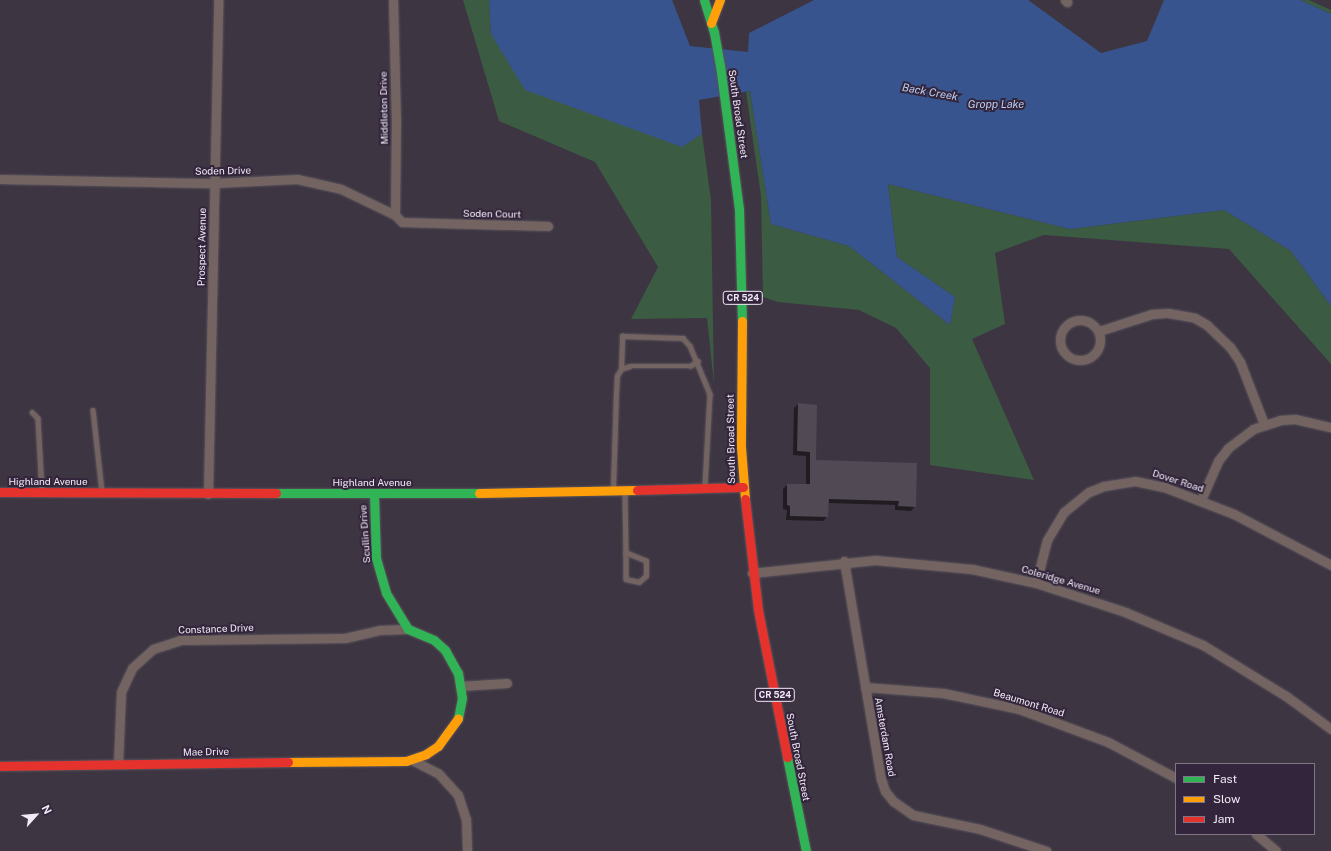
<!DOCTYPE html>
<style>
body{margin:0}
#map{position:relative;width:1331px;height:851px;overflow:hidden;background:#3d3541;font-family:"Public Sans",sans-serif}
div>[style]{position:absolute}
.green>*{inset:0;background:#3b5b42}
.water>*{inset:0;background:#38548e}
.shadow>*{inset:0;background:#0007}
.building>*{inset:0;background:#514a55}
.roads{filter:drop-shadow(0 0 1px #59535d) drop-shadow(0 0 1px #59535d)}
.lane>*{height:4.5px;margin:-2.25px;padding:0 2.25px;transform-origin:2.25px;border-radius:2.25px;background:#746461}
.street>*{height:9px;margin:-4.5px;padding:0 4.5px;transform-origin:4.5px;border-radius:4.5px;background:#746461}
.street>.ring{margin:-4.5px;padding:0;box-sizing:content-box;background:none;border:9px solid #746461;border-radius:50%}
.fast>*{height:9px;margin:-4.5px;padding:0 4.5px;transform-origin:4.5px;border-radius:4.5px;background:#30b455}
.slow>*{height:9px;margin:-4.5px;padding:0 4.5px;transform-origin:4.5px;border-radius:4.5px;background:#ff9f0a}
.jam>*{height:9px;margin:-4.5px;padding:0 4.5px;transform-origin:4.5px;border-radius:4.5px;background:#e5322d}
span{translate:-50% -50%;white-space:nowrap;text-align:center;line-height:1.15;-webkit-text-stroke:4px #33263c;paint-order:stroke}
.shield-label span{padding:1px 3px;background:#33263c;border:1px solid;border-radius:3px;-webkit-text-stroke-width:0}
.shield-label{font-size:9px;color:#f3eaf8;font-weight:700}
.street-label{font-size:10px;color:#f3eaf8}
.water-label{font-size:11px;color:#b9ccf1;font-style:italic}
.legend{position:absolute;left:1175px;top:763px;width:140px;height:72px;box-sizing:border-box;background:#33263c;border:1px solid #807487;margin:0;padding:5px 7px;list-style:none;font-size:12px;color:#f3eaf8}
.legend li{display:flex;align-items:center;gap:8px;height:20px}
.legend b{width:20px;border:1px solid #807487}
.north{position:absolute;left:16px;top:795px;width:40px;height:40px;-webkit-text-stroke:3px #33263c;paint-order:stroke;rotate:63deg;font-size:11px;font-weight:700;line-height:16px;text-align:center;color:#f3eaf8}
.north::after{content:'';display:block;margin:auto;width:14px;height:18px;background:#f3eaf8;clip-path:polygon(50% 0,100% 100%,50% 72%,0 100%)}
</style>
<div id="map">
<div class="green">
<div style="clip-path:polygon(463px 0,489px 0,491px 34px,682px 146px,702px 134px,711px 200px,714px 384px,707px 318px,631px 319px,658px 267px,595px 162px,499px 121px)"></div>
<div style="clip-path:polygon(1300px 0,1309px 0,1331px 10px,1331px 14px)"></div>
<div style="clip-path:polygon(750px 91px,771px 224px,849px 246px,950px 325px,955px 297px,897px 257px,888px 184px,1070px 229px,1224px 210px,1291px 251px,1331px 306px,1331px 364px,1229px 249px,1044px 235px,995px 253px,1005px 324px,972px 339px,1034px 480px,930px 465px,930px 368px,896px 328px,859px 310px,778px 302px,763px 297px,761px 196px,746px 92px)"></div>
</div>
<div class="water">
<div style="clip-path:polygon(489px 0,672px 0,690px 46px,748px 52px,749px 33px,814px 0,1028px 0,1101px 53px,1147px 41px,1164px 0,1300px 0,1331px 14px,1331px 306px,1291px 251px,1224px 210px,1070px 229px,888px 184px,897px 257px,955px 297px,950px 325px,849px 246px,771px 224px,750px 91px,699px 100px,702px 134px,682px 147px,525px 90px,491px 34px)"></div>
</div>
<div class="shadow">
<div style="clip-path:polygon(798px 404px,815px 461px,915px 506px,911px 511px,895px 510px,895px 505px,828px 503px,827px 517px,823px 521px,786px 520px,787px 510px,783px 509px,783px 489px,787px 485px,806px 485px,806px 456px,793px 455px,794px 408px)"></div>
</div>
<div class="building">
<div style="clip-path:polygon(798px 403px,817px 405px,816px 460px,917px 463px,916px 507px,898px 506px,899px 501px,829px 499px,828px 517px,790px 516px,790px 506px,787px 505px,787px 484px,810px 484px,810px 452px,797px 451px)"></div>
</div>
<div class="roads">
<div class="lane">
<div style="left:621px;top:369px;width:9px;rotate:-18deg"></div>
<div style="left:630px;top:366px;width:60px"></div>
<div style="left:690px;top:366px;width:9px;rotate:-32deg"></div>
<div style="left:93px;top:410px;width:81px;rotate:83.7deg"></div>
<div style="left:32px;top:412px;width:8px;rotate:45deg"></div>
<div style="left:38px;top:418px;width:73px;rotate:86.9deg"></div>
<div style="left:613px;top:488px;width:95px;rotate:-88.2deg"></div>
<div style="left:616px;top:393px;width:17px;rotate:-87deg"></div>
<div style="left:617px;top:376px;width:8px;rotate:-60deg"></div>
<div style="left:621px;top:369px;width:33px;rotate:-88deg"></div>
<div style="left:622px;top:336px;width:61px;rotate:1.9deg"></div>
<div style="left:683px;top:338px;width:11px;rotate:49deg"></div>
<div style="left:690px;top:346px;width:52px;rotate:67.4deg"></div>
<div style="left:710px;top:394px;width:92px;rotate:93.1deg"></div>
<div style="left:625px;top:491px;width:62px;rotate:89.1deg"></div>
<div style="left:626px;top:553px;width:26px;rotate:90deg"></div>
<div style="left:626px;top:579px;width:13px;rotate:13deg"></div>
<div style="left:639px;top:582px;width:9px;rotate:-41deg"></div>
<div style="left:646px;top:576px;width:15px;rotate:-90deg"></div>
<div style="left:646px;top:561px;width:22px;rotate:-158deg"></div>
</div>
<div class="street">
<div style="left:393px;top:0;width:120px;rotate:88.6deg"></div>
<div style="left:396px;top:120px;width:95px;rotate:90.6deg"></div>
<div style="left:1065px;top:0;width:3px;rotate:45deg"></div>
<div style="left:0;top:179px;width:215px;rotate:1.1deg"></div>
<div style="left:215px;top:183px;width:82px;rotate:-2.8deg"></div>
<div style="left:297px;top:179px;width:45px;rotate:12.8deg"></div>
<div style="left:341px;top:189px;width:60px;rotate:25.7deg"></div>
<div style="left:395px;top:215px;width:10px;rotate:45deg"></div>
<div style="left:402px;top:222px;width:146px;rotate:1.6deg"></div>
<div class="ring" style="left:1060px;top:320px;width:31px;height:31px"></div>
<div style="left:1099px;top:331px;width:56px;rotate:-17.8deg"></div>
<div style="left:1152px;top:314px;width:16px;rotate:-4deg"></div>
<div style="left:1168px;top:313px;width:27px;rotate:10deg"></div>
<div style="left:1195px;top:318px;width:14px;rotate:30deg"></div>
<div style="left:1207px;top:325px;width:32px;rotate:44deg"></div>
<div style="left:1230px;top:347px;width:18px;rotate:56deg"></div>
<div style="left:1240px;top:362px;width:66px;rotate:68.8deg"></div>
<div style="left:208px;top:494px;width:494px;rotate:-88.8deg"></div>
<div style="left:1201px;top:500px;width:43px;rotate:-66.4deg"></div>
<div style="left:1218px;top:461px;width:16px;rotate:-52deg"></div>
<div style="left:1228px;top:448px;width:31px;rotate:-37deg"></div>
<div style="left:1253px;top:429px;width:28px;rotate:-18deg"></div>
<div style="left:1280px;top:420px;width:15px;rotate:-4deg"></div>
<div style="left:1295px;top:419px;width:37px;rotate:13deg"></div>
<div style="left:844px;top:561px;width:221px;rotate:80.4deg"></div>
<div style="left:881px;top:779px;width:13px;rotate:72deg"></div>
<div style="left:885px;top:791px;width:13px;rotate:51deg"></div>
<div style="left:893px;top:801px;width:24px;rotate:35deg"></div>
<div style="left:913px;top:815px;width:68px;rotate:11.8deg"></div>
<div style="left:980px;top:829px;width:70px;rotate:18.4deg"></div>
<div style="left:752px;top:573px;width:124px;rotate:-6deg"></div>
<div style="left:875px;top:560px;width:97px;rotate:5.3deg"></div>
<div style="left:972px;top:569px;width:66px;rotate:12.3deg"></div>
<div style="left:1036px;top:583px;width:94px;rotate:18deg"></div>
<div style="left:1125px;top:612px;width:85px;rotate:22.9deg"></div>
<div style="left:1203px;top:645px;width:97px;rotate:31.6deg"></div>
<div style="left:1286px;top:696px;width:56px;rotate:36.3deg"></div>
<div style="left:1036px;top:583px;width:44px;rotate:-75.7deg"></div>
<div style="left:1047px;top:540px;width:33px;rotate:-59deg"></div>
<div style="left:1064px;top:512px;width:32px;rotate:-39deg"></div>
<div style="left:1089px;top:492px;width:16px;rotate:-22deg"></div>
<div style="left:1104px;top:486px;width:31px;rotate:-9deg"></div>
<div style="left:1135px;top:481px;width:30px;rotate:12deg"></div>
<div style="left:1164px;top:487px;width:75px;rotate:21.1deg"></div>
<div style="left:1234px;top:514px;width:110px;rotate:27.7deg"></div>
<div style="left:461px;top:686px;width:46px;rotate:-3.7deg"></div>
<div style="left:865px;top:687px;width:78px;rotate:4.4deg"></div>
<div style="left:943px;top:693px;width:78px;rotate:11.9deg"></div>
<div style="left:1019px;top:709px;width:95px;rotate:20.3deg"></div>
<div style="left:1108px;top:742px;width:77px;rotate:27.9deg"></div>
<div style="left:412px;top:760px;width:29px;rotate:27deg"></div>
<div style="left:438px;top:773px;width:30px;rotate:48deg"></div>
<div style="left:458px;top:795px;width:25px;rotate:72deg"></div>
<div style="left:466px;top:819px;width:32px;rotate:88deg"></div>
<div style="left:118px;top:764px;width:72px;rotate:-87.6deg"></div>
<div style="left:121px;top:692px;width:26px;rotate:-65deg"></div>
<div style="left:132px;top:668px;width:28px;rotate:-42deg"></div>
<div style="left:153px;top:649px;width:28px;rotate:-18deg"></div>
<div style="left:180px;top:640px;width:165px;rotate:-0.7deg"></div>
<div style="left:345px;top:638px;width:35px;rotate:-13deg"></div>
<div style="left:379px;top:630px;width:29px;rotate:-2deg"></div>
<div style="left:1256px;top:834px;width:26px;rotate:40deg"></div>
</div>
<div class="fast">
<div style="left:704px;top:0;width:34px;rotate:73deg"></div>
<div style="left:714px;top:32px;width:34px;rotate:80deg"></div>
<div style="left:720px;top:65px;width:145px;rotate:82.5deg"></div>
<div style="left:739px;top:209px;width:112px;rotate:88.5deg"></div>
<div style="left:276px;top:493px;width:203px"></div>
<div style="left:374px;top:494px;width:64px;rotate:88.2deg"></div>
<div style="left:376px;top:558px;width:36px;rotate:74deg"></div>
<div style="left:386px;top:593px;width:42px;rotate:58.6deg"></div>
<div style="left:408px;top:629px;width:28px;rotate:23deg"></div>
<div style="left:434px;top:640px;width:15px;rotate:42deg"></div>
<div style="left:445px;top:650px;width:26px;rotate:61deg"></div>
<div style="left:458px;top:673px;width:25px;rotate:81deg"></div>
<div style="left:462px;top:698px;width:20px;rotate:101deg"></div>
<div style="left:787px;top:757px;width:96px;rotate:78.6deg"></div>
</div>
<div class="slow">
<div style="left:711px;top:23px;width:25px;rotate:-69deg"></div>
<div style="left:742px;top:321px;width:126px;rotate:90.5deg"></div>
<div style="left:741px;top:447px;width:52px;rotate:85.6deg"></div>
<div style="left:479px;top:493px;width:158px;rotate:-1.1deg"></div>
<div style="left:288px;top:762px;width:118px;rotate:-0.5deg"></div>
<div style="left:406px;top:761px;width:21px;rotate:-19deg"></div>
<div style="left:426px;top:754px;width:14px;rotate:-34deg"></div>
<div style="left:438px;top:746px;width:34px;rotate:-54deg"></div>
</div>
<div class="jam">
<div style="left:637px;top:490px;width:106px;rotate:-1.6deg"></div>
<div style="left:0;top:492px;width:276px;rotate:0.2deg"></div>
<div style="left:745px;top:499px;width:112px;rotate:83.3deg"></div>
<div style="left:758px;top:610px;width:150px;rotate:78.8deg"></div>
<div style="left:0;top:766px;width:288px;rotate:-0.8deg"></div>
</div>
</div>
<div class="shield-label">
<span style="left:743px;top:298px">CR 524</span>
<span style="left:775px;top:695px">CR 524</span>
</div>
<div class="street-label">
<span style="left:384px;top:108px;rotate:-91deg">Middleton Drive</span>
<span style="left:738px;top:114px;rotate:82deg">South Broad Street</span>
<span style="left:223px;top:171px;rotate:-1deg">Soden Drive</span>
<span style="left:492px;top:214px;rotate:1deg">Soden Court</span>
<span style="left:202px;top:247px;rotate:-89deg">Prospect Avenue</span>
<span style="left:731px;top:439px;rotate:-91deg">South Broad Street</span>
<span style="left:1178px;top:481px;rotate:18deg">Dover Road</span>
<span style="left:48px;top:482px">Highland Avenue</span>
<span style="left:372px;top:483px">Highland Avenue</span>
<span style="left:365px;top:534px;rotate:-94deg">Scullin Drive</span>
<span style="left:1061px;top:580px;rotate:16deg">Coleridge Avenue</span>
<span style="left:216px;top:629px;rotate:-2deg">Constance Drive</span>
<span style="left:1029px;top:703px;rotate:17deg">Beaumont Road</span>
<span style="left:885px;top:737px;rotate:80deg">Amsterdam Road</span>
<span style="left:206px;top:752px;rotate:-1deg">Mae Drive</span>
<span style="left:798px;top:757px;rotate:79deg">South Broad Street</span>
</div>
<div class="water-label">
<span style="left:930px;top:92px;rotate:10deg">Back Creek</span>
<span style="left:996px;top:104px">Gropp Lake</span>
</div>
<ul class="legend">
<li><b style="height:5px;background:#30b455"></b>Fast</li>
<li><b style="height:5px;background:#ff9f0a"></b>Slow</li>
<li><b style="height:5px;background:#e5322d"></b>Jam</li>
</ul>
<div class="north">N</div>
</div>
